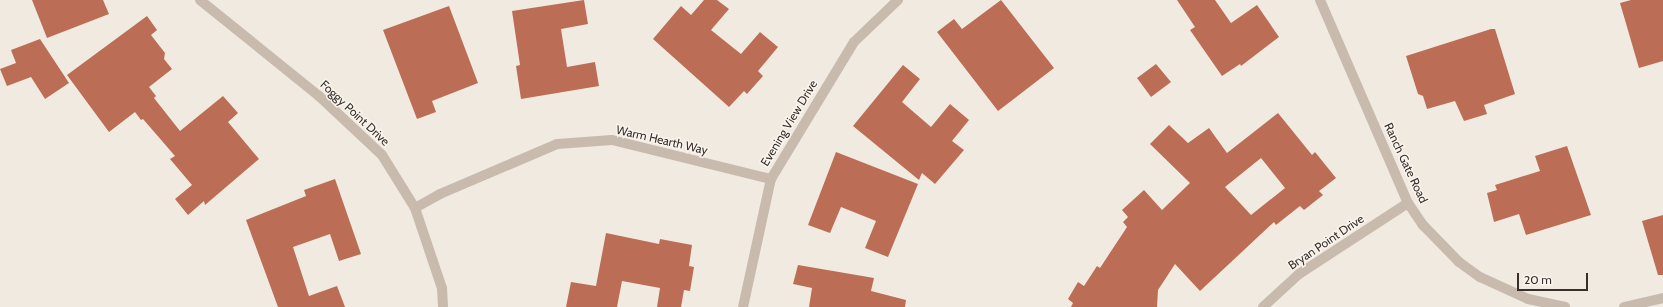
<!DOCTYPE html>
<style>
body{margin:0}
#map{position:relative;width:1663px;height:307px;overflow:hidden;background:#f1eae1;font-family:Cabin,sans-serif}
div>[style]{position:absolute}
.building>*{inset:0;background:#bb6e55}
.minor>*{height:10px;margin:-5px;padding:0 5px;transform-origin:5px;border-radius:5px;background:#c9baae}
span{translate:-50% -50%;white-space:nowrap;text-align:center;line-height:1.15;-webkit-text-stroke:3px #f9f4ed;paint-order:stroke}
.street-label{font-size:12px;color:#382f2b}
.scale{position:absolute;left:1517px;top:273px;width:71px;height:18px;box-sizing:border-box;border:2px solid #382f2b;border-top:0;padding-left:5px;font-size:12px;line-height:14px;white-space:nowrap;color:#382f2b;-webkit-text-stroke:3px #f9f4ed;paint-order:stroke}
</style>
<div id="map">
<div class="building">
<div style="clip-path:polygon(32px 0,103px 0,109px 14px,47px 38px)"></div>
<div style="clip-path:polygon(584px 0,588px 24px,561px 29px,567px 67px,595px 62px,599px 86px,521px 99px,516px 66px,520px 65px,512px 11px)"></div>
<div style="clip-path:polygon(704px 0,717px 0,729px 9px,711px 30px,741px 54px,760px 32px,778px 47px,758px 71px,763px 76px,747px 94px,744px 91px,729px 107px,653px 39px,681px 6px,691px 15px)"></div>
<div style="clip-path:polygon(1001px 0,1054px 68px,998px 111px,937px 32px,954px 19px,962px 29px)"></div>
<div style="clip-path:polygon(1177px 0,1215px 0,1231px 23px,1257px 5px,1279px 37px,1241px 66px,1240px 64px,1222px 76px,1190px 30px,1195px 27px)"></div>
<div style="clip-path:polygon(1631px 0,1663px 0,1663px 61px,1639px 68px,1620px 3px)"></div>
<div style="clip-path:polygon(449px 6px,478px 83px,432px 101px,436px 112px,417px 119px,383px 30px)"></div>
<div style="clip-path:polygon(147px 16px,157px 30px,151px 35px,165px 53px,164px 59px,172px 69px,149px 87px,156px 96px,154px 98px,180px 131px,223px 96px,238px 113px,228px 122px,259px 159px,205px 205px,204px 201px,188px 215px,175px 199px,192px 185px,170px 159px,175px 156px,143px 119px,141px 120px,135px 112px,109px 132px,67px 75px)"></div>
<div style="clip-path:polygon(1491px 29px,1495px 29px,1515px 94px,1484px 105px,1487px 114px,1464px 121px,1455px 101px,1427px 109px,1423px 96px,1418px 94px,1406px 56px)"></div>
<div style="clip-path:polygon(40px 39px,69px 83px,45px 99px,31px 77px,7px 86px,0 69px,16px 63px,11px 50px)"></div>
<div style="clip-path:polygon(1156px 64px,1171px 82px,1151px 97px,1137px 78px)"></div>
<div style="clip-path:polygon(903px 65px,920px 79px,902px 102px,931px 127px,950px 104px,969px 120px,952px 141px,964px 150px,935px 184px,922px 173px,919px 180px,853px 126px)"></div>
<div style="clip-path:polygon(evenodd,1278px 113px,1312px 155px,1315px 152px,1336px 178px,1319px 191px,1323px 195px,1304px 210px,1300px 206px,1276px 225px,1274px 222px,1200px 291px,1175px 264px,1158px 290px,1157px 307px,1071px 307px,1073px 303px,1068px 299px,1078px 282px,1084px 286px,1097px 266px,1100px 268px,1127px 227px,1123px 222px,1128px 217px,1122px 210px,1144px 190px,1162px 210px,1190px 183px,1150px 144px,1169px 125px,1188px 143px,1209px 128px,1227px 153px,1278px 113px,1261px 158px,1285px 188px,1251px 215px,1225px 187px,1261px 158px)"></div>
<div style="clip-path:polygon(1567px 146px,1591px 215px,1526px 235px,1519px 214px,1494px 222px,1487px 193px,1497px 190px,1495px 185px,1540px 171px,1535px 156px)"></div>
<div style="clip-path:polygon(836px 152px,918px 184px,888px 257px,865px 248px,876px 221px,841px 207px,830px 233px,808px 225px)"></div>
<div style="clip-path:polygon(335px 179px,361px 254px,339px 261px,330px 234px,293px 247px,309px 296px,337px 286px,345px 307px,278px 307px,246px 220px,306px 196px,304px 190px)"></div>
<div style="clip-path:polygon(1663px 215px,1663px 275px,1658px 275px,1642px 221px)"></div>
<div style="clip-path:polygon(606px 233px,659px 244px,660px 239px,692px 245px,689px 266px,694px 267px,690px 291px,684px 290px,681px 307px,657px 307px,660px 288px,622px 281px,617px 307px,566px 307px,571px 282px,596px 286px)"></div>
<div style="clip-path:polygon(798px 265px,874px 278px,871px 291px,906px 300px,905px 307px,809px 307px,812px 288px,793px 284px)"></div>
</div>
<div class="minor">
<div style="left:200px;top:0;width:153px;rotate:38.9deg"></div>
<div style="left:319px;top:96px;width:86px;rotate:43.1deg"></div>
<div style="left:382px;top:155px;width:62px;rotate:58.1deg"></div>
<div style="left:415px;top:208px;width:84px;rotate:71.4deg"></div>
<div style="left:442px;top:288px;width:19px;rotate:87deg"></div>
<div style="left:1320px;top:0;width:221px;rotate:66.6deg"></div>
<div style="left:1408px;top:203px;width:27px;rotate:56deg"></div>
<div style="left:1423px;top:225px;width:52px;rotate:45.8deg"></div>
<div style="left:1459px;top:262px;width:26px;rotate:36deg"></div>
<div style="left:1480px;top:277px;width:53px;rotate:24.6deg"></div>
<div style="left:1528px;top:299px;width:38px;rotate:12deg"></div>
<div style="left:415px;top:208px;width:29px;rotate:-29deg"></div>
<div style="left:440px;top:194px;width:127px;rotate:-23.1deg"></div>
<div style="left:557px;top:144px;width:55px;rotate:-4.2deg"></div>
<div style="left:612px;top:140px;width:164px;rotate:13.8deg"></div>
<div style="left:743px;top:307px;width:131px;rotate:-77.7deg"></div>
<div style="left:771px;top:179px;width:160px;rotate:-58.8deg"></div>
<div style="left:854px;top:42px;width:61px;rotate:-43.7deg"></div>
<div style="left:1263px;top:307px;width:49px;rotate:-42.5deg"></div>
<div style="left:1299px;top:274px;width:130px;rotate:-33.1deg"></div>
<div style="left:1624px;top:307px;width:40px;rotate:-13deg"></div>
</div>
<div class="street-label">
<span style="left:355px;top:113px;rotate:43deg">Foggy Point Drive</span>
<span style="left:789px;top:123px;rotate:-59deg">Evening View Drive</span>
<span style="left:662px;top:140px;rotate:13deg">Warm Hearth Way</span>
<span style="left:1406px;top:163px;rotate:65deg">Ranch Gate Road</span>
<span style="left:1326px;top:242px;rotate:-34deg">Bryan Point Drive</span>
</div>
<div class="scale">20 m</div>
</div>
